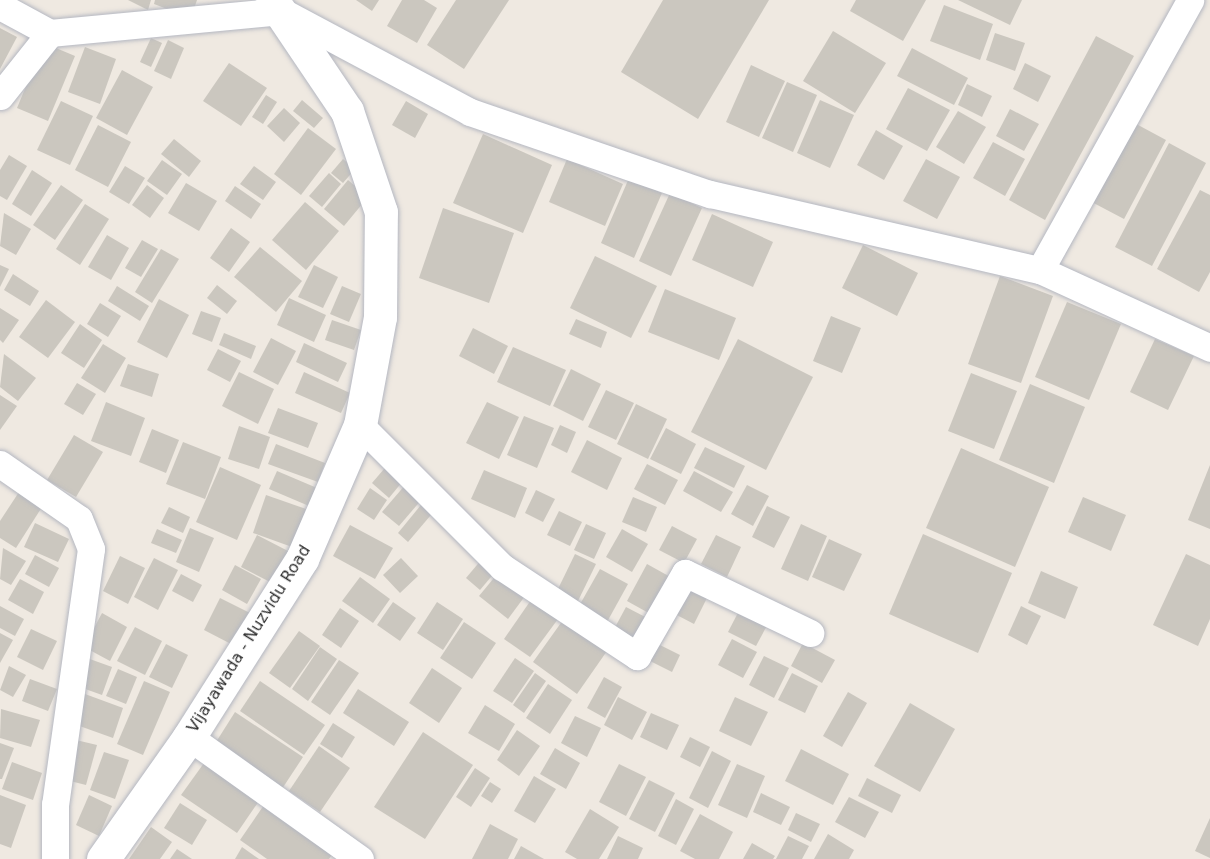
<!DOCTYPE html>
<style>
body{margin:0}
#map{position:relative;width:1210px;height:859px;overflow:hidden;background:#efe9e1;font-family:"DejaVu Sans",sans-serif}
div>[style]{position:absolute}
.building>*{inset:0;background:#cbc7bf}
.roads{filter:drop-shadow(0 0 2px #b4b7c1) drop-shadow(0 0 2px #b4b7c1)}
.street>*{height:27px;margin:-13.5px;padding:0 13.5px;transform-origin:13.5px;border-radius:13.5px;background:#fff}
.secondary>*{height:33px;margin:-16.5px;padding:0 16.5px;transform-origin:16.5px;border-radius:16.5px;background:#fff}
span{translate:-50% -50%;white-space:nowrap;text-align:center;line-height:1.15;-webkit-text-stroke:4.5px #fff;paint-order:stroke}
.street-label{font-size:16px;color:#2e2e2e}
</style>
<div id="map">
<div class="building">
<div style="clip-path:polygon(128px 0,151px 0,148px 10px)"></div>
<div style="clip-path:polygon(155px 0,197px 0,191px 18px,154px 4px)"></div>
<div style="clip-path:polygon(356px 0,379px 0,372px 11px)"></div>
<div style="clip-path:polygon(402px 0,424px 0,437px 8px,417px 43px,387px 26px)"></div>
<div style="clip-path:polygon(456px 0,509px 0,464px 69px,427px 45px)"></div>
<div style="clip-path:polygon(663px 0,769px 0,698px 119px,621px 72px)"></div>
<div style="clip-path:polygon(856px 0,926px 0,903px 41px,850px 11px)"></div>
<div style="clip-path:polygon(958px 0,1022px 0,1010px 25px)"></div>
<div style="clip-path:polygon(944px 5px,993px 24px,980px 60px,930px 41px)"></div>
<div style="clip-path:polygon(0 28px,17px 37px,0 69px)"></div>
<div style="clip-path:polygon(833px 31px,886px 63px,855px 113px,803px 81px)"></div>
<div style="clip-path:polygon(995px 33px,1025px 43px,1015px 71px,986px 60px)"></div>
<div style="clip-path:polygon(1096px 36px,1134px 56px,1045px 220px,1009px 200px)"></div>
<div style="clip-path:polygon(151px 38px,162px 43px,151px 67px,140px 62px)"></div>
<div style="clip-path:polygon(168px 40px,184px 48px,171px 79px,154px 71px)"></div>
<div style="clip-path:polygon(44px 43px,75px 56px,48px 121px,17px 108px)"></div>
<div style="clip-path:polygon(85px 47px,116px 59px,100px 104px,68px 92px)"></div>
<div style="clip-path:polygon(912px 48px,968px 78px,954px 105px,897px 76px)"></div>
<div style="clip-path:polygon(229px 63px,267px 88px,241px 126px,203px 101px)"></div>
<div style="clip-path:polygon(1025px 63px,1051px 76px,1038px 102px,1013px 89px)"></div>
<div style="clip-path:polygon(751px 65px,785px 81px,759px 137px,726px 122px)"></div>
<div style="clip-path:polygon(122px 70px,153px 87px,127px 135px,96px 118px)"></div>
<div style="clip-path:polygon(787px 82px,817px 95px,793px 152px,762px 138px)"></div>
<div style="clip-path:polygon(967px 84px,992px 96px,982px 117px,958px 105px)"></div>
<div style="clip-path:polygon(908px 88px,950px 110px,927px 151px,886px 129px)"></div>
<div style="clip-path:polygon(266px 95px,277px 102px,263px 124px,252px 117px)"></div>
<div style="clip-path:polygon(302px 100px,323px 118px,314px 128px,293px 111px)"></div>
<div style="clip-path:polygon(820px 100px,854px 115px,830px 168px,797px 153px)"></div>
<div style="clip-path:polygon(61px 101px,93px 116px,70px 165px,37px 150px)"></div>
<div style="clip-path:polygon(406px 101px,428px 114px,415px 138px,392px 125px)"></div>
<div style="clip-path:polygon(284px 108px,300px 123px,284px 142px,267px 126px)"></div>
<div style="clip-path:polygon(1010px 109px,1039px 124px,1024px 151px,996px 136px)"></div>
<div style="clip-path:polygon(958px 111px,986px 127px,964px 164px,936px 147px)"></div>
<div style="clip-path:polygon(1127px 119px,1166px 140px,1124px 219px,1086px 199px)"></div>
<div style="clip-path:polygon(98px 125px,131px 142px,108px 187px,75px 170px)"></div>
<div style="clip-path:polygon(308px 128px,336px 149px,301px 195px,274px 174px)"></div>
<div style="clip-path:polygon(876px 130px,903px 146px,884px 180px,857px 165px)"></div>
<div style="clip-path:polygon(483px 134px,552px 165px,523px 233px,453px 203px)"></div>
<div style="clip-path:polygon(174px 139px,201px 161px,189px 177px,161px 154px)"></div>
<div style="clip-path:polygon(993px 142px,1025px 159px,1005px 196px,973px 178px)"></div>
<div style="clip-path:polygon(1169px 143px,1206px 163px,1152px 266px,1115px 247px)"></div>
<div style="clip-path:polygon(9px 155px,27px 166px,7px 200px,0 196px,0 170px)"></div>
<div style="clip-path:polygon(343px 159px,355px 169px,343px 183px,331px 173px)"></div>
<div style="clip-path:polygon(567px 159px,623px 184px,605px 226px,549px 202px)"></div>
<div style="clip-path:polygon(926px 159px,960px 177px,937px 219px,903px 201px)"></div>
<div style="clip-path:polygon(162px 160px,182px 174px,167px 195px,147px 181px)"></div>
<div style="clip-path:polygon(125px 166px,145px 178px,129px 204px,109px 192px)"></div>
<div style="clip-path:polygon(254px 166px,276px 182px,263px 200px,240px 184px)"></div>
<div style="clip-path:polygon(32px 170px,52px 183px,31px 216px,12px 204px)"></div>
<div style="clip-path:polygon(329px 173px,341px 184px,322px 207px,309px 196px)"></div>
<div style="clip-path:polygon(629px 178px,662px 193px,634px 258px,601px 243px)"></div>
<div style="clip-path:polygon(348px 180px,368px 197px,344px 226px,324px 209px)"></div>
<div style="clip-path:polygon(186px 183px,217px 201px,199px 231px,168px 213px)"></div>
<div style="clip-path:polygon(61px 185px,83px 200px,55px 240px,33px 225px)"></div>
<div style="clip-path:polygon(147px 185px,164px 198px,150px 218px,132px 205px)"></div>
<div style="clip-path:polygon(235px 186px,261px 204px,251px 219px,225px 201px)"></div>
<div style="clip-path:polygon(1200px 190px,1210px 195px,1210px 272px,1199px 292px,1157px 269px)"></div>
<div style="clip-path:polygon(670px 193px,702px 208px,671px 276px,639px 261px)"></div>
<div style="clip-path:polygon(305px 202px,339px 231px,306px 270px,272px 240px)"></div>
<div style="clip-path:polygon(85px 204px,109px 219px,80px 265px,56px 249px)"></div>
<div style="clip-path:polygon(443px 208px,514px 233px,489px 303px,419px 278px)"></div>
<div style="clip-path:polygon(4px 213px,31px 229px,16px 255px,0 246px)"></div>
<div style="clip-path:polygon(712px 214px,773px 242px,753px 287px,692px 260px)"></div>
<div style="clip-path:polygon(231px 228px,250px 242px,229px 272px,210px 258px)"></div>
<div style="clip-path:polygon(107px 235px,129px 248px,111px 280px,88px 267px)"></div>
<div style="clip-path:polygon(142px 240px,158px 249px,141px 277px,125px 268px)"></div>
<div style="clip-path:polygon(863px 245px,918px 273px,897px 316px,842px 288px)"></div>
<div style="clip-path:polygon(260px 247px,302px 281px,276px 312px,234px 277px)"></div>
<div style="clip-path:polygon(161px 249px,179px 259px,152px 303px,135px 292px)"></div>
<div style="clip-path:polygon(595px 256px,657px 286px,631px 338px,570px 308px)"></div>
<div style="clip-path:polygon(0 265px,9px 269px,0 287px)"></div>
<div style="clip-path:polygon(314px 265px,338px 277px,323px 308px,298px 297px)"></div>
<div style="clip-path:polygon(13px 274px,39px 291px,30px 306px,4px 290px)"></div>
<div style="clip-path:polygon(1000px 276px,1053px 296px,1021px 383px,968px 364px)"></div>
<div style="clip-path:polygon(217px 285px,237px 301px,227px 314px,207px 298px)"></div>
<div style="clip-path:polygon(117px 286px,149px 306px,140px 321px,108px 301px)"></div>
<div style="clip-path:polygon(342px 286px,361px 294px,349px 322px,330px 314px)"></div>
<div style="clip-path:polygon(665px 289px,736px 318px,719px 360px,648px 332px)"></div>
<div style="clip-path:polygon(289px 298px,326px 315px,314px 342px,277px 325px)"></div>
<div style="clip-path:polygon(159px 299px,189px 315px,167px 358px,137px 342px)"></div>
<div style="clip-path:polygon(46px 300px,75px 322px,48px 358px,19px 337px)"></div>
<div style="clip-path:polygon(1067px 302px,1121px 324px,1089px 400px,1035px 377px)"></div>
<div style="clip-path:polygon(100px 303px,121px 316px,108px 337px,87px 324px)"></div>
<div style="clip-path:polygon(0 308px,19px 320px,3px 343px,0 340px)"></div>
<div style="clip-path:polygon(201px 311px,221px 318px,212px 342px,192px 334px)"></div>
<div style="clip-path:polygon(831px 316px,861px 328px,842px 373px,813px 361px)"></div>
<div style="clip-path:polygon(576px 319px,607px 332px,601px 348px,569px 334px)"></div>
<div style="clip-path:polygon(332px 320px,361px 330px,354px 350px,325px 340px)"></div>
<div style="clip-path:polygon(80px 324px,102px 340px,84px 368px,61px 353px)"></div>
<div style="clip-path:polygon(473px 328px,508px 346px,494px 374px,459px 356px)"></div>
<div style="clip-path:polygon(224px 333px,256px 346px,251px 359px,219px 345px)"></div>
<div style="clip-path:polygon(271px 338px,296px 351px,278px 385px,253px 372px)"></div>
<div style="clip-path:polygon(738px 339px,813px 377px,766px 470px,691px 432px)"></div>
<div style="clip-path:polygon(1155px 339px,1194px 356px,1168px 410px,1130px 392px)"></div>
<div style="clip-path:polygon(304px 343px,347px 363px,338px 382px,296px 362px)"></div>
<div style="clip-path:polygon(103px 344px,126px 358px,105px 393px,81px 378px)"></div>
<div style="clip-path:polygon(513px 347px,566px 370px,550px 406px,497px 382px)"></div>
<div style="clip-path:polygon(218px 349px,241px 361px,230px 382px,207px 370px)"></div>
<div style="clip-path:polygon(4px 354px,36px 378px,18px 401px,0 387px)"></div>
<div style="clip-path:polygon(128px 364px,159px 374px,152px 397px,120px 386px)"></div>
<div style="clip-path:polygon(571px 369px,601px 384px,583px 421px,553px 406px)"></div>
<div style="clip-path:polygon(239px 372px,274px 389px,258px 424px,222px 406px)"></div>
<div style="clip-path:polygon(304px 372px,350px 393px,341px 413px,295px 393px)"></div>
<div style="clip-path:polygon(971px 373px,1017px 391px,994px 449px,948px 431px)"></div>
<div style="clip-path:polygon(77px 383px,96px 394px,83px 415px,64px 404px)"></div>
<div style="clip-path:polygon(1030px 384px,1085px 407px,1054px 483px,999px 460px)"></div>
<div style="clip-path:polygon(606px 390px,634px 403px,616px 440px,588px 427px)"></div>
<div style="clip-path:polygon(0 395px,17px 406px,0 430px)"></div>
<div style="clip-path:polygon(106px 402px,145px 418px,131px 456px,91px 441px)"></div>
<div style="clip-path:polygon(487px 402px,519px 417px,499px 459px,466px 443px)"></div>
<div style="clip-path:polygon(636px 404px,667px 419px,648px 459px,617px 444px)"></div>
<div style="clip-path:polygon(278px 408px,318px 423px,308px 448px,268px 433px)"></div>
<div style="clip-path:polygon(524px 416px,554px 428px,537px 468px,507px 455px)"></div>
<div style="clip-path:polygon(560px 425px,576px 432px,567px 453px,551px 445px)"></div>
<div style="clip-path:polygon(239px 426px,270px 437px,259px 469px,228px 459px)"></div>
<div style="clip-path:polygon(666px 428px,696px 444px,681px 474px,650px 459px)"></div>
<div style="clip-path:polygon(152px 429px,179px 440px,166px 473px,139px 462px)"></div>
<div style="clip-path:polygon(74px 435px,103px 452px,76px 497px,47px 480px)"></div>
<div style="clip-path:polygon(587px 440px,622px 458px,607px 490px,571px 472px)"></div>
<div style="clip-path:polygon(183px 442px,221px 457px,205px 499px,166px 484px)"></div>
<div style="clip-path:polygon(276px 444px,325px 463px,318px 482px,268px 464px)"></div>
<div style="clip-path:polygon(705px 447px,745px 466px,734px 488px,694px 468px)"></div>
<div style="clip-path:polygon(961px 448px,1049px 487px,1015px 567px,926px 528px)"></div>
<div style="clip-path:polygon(390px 462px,407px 476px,389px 498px,372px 483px)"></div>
<div style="clip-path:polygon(647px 464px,678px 480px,665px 505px,634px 489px)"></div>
<div style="clip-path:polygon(1210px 465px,1210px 529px,1188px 520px)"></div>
<div style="clip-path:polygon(220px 467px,261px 485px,237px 540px,196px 522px)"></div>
<div style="clip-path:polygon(484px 470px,527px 488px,515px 518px,471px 499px)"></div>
<div style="clip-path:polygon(277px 471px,317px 488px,309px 506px,269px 489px)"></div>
<div style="clip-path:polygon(694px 471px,733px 492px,721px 512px,683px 491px)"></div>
<div style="clip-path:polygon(406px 484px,423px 498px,399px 526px,382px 512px)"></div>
<div style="clip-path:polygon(747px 485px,769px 496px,753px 526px,731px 514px)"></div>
<div style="clip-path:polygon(370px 488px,387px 500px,374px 520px,357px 509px)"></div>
<div style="clip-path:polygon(536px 490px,555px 499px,543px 522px,525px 513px)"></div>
<div style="clip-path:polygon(19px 492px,42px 507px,16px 548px,0 538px,0 521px)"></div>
<div style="clip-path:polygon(266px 495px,306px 509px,292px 547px,253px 533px)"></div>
<div style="clip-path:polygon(633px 497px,657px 507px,646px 532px,622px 522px)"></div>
<div style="clip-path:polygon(1083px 497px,1126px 515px,1111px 551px,1068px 532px)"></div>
<div style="clip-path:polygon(425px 500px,436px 509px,408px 542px,398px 533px)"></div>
<div style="clip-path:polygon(767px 506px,790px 517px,774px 548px,752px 537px)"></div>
<div style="clip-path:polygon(169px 507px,190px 517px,183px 533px,161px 523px)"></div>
<div style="clip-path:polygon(559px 511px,582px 522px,570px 546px,547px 535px)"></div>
<div style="clip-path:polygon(35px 523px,69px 539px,58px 562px,24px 547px)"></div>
<div style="clip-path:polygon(586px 524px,606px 533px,594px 559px,574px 550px)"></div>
<div style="clip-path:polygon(801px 524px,827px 536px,808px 581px,781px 569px)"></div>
<div style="clip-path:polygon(350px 525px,393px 548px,375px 579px,333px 556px)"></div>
<div style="clip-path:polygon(672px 526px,697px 539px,684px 563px,659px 550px)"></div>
<div style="clip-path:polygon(190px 528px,214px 538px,199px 572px,176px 562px)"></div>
<div style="clip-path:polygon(157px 529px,182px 540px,176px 553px,151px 543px)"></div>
<div style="clip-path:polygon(622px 529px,648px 544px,632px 572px,606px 557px)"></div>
<div style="clip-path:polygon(923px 534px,1012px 573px,978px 653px,889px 614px)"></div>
<div style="clip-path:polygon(257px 535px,288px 551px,272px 583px,241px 567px)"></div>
<div style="clip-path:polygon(716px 535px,741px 547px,727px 577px,701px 564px)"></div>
<div style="clip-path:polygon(829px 539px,862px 554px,844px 591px,812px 577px)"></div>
<div style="clip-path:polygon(3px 548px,26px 561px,11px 585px,0 579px)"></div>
<div style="clip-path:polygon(575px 554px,596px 564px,578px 601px,557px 591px)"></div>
<div style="clip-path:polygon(1186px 554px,1210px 565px,1210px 619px,1198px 646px,1153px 625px)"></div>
<div style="clip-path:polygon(35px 555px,59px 568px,49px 587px,25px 574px)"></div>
<div style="clip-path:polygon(120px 556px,145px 568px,128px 604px,103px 591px)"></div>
<div style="clip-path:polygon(154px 558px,178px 570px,158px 610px,134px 597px)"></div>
<div style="clip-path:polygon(401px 558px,418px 576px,400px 593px,383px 575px)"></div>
<div style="clip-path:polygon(482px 559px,496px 571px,480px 590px,466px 578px)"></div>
<div style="clip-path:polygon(647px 564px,674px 579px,654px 616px,627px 601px)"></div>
<div style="clip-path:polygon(235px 565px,261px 579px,247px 604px,222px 590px)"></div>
<div style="clip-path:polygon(600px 569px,628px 584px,607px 622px,579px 606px)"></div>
<div style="clip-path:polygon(1041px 571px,1078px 587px,1065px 619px,1028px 603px)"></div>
<div style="clip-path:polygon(498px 573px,525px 596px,508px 619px,479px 596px)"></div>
<div style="clip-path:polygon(181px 574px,202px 585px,193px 602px,172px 591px)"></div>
<div style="clip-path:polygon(360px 577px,390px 599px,373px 623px,342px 601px)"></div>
<div style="clip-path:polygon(20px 579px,44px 592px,33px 614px,8px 600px)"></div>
<div style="clip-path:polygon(687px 583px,709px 594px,694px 624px,671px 612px)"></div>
<div style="clip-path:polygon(220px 598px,250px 613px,233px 645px,204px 630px)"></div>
<div style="clip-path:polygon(531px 600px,558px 619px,530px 657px,504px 639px)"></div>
<div style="clip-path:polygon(393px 602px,416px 618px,400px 641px,377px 625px)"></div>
<div style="clip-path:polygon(437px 602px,463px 619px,443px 650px,417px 633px)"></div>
<div style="clip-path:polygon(742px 605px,770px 620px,756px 646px,728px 632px)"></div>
<div style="clip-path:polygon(0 606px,24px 619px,15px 636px,0 628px)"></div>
<div style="clip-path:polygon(1021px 606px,1041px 616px,1027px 645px,1008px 635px)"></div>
<div style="clip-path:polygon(626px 607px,651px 620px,639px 644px,613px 631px)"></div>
<div style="clip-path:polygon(340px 608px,359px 621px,341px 648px,322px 635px)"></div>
<div style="clip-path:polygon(102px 613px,127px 627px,110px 661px,84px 647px)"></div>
<div style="clip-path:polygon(563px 620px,607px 651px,577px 694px,533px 662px)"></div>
<div style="clip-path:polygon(464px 622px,496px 643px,472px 679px,440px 658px)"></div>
<div style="clip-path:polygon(135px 627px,162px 641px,145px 675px,117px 661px)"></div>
<div style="clip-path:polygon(31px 629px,57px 641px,43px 670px,17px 657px)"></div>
<div style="clip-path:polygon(299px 631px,320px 646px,290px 688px,269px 673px)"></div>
<div style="clip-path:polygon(0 633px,13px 640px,0 663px)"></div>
<div style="clip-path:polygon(732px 639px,757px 652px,743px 678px,718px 665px)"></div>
<div style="clip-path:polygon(656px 643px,680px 655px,672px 672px,648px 660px)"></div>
<div style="clip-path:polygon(803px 643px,835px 660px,822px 683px,791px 666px)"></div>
<div style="clip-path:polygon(166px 644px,188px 655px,172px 688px,149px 677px)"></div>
<div style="clip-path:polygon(320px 647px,337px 659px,308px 701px,292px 689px)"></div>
<div style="clip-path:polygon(764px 656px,789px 668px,774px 698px,749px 685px)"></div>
<div style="clip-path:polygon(87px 658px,112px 667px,102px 695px,77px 686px)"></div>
<div style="clip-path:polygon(515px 658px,534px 671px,512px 703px,493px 691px)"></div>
<div style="clip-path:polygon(339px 660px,359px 673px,330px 715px,311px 702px)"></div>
<div style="clip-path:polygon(9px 666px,26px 675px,13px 697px,0 690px)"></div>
<div style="clip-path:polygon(432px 668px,462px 688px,439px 723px,409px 703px)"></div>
<div style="clip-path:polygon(118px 669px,137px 677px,126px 704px,106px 696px)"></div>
<div style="clip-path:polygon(535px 673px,546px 681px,524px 713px,513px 705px)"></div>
<div style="clip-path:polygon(792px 673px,818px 686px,805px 713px,778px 700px)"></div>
<div style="clip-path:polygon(604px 677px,622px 687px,605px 718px,587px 708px)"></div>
<div style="clip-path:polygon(30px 679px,57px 689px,48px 711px,22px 701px)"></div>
<div style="clip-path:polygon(144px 681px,170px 692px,143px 755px,117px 744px)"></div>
<div style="clip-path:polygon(260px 681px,325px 725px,304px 755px,240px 711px)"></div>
<div style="clip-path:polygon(548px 684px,572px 700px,550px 734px,526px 718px)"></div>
<div style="clip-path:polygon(358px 689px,409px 722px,394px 746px,343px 713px)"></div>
<div style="clip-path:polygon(848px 692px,867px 703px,842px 747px,823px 736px)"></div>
<div style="clip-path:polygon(85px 694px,123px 708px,113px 738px,74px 724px)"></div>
<div style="clip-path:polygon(618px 697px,647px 712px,632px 740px,604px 725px)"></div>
<div style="clip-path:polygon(735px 697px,768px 712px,751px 746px,719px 731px)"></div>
<div style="clip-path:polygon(910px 703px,955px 729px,920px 792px,874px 766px)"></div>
<div style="clip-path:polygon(485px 705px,515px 724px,499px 751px,468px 733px)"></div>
<div style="clip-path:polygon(1px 709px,40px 720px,31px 747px,0 738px)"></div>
<div style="clip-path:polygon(235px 712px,303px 757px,278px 795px,211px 750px)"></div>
<div style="clip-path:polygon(651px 713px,679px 725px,667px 750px,640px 737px)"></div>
<div style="clip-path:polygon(575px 716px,601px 728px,587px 757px,561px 743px)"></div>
<div style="clip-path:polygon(333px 723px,355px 737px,342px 758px,320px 744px)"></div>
<div style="clip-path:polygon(517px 730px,540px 746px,519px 776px,497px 760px)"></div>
<div style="clip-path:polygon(423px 732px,473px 765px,425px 839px,374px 807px)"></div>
<div style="clip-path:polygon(690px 737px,710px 747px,700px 767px,680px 757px)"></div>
<div style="clip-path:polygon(76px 740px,97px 745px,86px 785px,66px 780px)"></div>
<div style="clip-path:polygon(0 743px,14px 748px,2px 779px,0 779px)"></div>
<div style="clip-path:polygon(319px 746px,350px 768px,320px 812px,289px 791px)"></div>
<div style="clip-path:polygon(555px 748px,580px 763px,566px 789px,540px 774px)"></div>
<div style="clip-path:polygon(801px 749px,849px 774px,833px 805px,785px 781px)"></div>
<div style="clip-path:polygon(712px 751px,731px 761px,708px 808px,689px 798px)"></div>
<div style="clip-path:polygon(104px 752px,129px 760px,115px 799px,90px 790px)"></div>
<div style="clip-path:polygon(12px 762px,42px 773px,33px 800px,2px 789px)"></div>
<div style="clip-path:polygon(204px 763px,259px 801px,237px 833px,181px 795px)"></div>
<div style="clip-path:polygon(619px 764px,646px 777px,626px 816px,599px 802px)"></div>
<div style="clip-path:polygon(737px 764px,765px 776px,747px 818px,718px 805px)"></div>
<div style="clip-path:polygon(475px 768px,490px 778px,471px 807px,456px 797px)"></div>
<div style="clip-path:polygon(534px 776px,556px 789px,535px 823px,514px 811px)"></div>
<div style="clip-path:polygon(867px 778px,901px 795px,892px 813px,858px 796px)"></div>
<div style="clip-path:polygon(649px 780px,675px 793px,655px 832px,629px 819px)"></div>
<div style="clip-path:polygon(490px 782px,501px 789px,492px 803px,481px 796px)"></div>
<div style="clip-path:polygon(761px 793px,790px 807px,781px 825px,753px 812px)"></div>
<div style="clip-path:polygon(0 795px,26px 805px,11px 848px,0 844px)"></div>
<div style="clip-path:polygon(89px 795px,112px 806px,99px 836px,76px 825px)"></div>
<div style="clip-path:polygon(849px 797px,879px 812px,865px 838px,835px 822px)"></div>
<div style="clip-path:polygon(676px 799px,694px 809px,676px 845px,658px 836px)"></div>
<div style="clip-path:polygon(180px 803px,207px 820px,192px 845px,164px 828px)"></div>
<div style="clip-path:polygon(264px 805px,333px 853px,329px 859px,267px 859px,240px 840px)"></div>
<div style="clip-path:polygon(590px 809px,619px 827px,599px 859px,577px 859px,565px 852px)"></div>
<div style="clip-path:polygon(796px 813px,820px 824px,811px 842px,788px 830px)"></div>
<div style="clip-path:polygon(700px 814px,733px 832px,719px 859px,695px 859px,680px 851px)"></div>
<div style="clip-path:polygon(1210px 818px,1210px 858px,1195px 851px)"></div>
<div style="clip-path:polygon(490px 824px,518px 839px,508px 859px,472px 859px)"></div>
<div style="clip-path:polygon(151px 827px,172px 842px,160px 859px,129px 859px)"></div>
<div style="clip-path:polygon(828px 834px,854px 850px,849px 859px,814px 859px)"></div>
<div style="clip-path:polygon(618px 836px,643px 848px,638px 859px,607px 859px)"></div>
<div style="clip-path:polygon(788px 836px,809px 846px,802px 859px,776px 859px)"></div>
<div style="clip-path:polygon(752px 843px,775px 856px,773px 859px,743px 859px)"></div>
<div style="clip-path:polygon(521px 846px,544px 859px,514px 859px)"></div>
<div style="clip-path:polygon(242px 847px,259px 859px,235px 859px)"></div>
<div style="clip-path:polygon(177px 849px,192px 859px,170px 859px)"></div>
</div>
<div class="roads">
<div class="street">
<div style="left:0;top:6px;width:57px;rotate:28.4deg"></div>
<div style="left:0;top:96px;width:80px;rotate:-51.6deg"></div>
<div style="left:50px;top:33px;width:232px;rotate:-5.4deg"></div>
<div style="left:281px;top:11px;width:214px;rotate:28.1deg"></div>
<div style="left:470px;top:112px;width:254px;rotate:18.9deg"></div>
<div style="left:710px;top:194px;width:339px;rotate:13deg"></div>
<div style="left:1040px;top:270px;width:187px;rotate:24.6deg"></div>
<div style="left:1040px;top:270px;width:309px;rotate:-60.9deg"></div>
<div style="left:360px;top:425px;width:201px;rotate:45deg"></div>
<div style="left:502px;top:567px;width:162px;rotate:33.4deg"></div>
<div style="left:637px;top:656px;width:96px;rotate:-60deg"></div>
<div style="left:685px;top:573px;width:139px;rotate:25.6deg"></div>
<div style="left:0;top:464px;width:96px;rotate:34.8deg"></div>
<div style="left:79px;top:519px;width:32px;rotate:68deg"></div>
<div style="left:91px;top:549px;width:258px;rotate:98deg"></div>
<div style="left:55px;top:804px;width:55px;rotate:90deg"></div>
<div style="left:189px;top:737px;width:210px;rotate:35.5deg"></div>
</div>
<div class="secondary">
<div style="left:103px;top:859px;width:149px;rotate:-54.8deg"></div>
<div style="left:189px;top:737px;width:211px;rotate:-57.6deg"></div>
<div style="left:302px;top:559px;width:146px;rotate:-66.6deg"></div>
<div style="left:360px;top:425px;width:110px;rotate:-79.5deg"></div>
<div style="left:380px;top:317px;width:105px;rotate:-89.5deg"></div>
<div style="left:381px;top:212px;width:107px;rotate:-108.6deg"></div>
<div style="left:347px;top:111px;width:134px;rotate:-124deg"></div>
</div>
</div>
<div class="street-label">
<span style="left:249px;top:639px;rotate:-58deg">Vijayawada - Nuzvidu Road</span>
</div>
</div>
